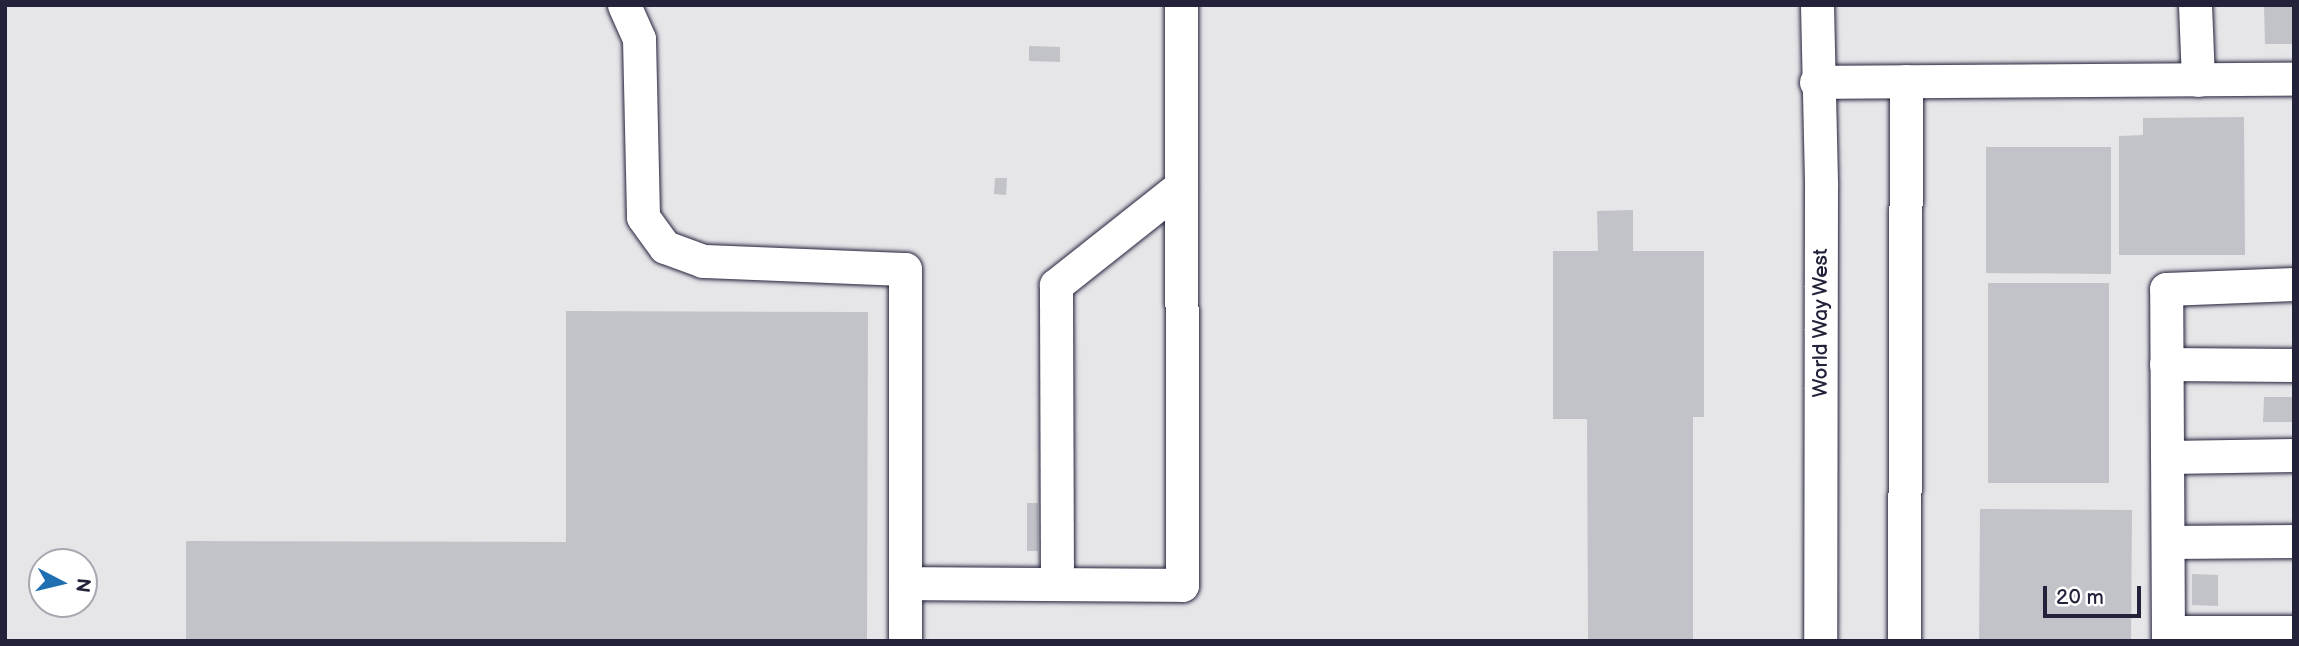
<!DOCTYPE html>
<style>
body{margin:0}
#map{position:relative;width:2299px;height:646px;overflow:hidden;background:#f6f6f7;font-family:"Balsamiq Sans",sans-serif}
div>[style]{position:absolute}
.built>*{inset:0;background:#e6e6e9}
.building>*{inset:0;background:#c2c2c9}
.roads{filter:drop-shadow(0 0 2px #22223b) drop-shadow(0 0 2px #22223b)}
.minor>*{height:33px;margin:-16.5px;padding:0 16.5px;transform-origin:16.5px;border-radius:16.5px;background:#fff}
span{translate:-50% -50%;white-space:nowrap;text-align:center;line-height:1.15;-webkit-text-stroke:7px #fff;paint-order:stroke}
.street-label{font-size:21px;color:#22223b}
.frame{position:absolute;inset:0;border:7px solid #22223b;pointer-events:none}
.north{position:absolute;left:28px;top:548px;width:70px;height:70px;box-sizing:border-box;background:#fff;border:2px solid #a7a7b1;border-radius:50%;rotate:97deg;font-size:19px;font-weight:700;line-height:28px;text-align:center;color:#22223b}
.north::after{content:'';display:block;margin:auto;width:24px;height:32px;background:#1f6fb2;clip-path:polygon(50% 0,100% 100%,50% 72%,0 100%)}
.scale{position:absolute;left:2043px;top:586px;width:98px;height:32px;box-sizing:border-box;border:4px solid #22223b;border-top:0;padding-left:9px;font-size:21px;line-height:24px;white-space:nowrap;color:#22223b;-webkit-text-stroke:5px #fff;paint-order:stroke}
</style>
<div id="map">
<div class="built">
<div style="clip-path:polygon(evenodd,5px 5px,2294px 5px,2294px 641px,5px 641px,5px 5px,42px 562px,84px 562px,84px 604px,42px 604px,42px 562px)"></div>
</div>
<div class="building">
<div style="clip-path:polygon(2264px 5px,2294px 5px,2294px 44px,2265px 44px)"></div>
<div style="clip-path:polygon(1029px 46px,1060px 47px,1060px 62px,1029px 61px)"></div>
<div style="clip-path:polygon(2244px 117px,2245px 255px,2119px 255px,2119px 136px,2143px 135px,2143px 118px)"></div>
<div style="clip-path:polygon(1986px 147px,2111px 147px,2111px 274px,1986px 273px)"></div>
<div style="clip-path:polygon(995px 178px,1007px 178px,1006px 195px,994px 194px)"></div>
<div style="clip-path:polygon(1633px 210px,1633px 251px,1704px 251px,1704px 417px,1693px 417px,1693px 639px,1588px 639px,1587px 419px,1553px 419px,1553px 251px,1598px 251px,1597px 211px)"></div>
<div style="clip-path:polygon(1988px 283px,2109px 283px,2109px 483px,1988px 483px)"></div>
<div style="clip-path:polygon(566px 311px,868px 312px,867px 641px,186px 641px,186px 541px,566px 542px)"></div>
<div style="clip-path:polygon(2264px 397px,2293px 397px,2293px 422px,2263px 422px)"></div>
<div style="clip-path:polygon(1027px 503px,1038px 503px,1038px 551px,1027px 551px)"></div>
<div style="clip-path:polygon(1980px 509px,2132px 510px,2131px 641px,1979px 641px)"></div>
<div style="clip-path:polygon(2192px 574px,2218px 575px,2218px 606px,2192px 605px)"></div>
</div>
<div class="roads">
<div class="minor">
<div style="left:624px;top:5px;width:37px;rotate:66deg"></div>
<div style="left:639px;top:39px;width:178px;rotate:88.7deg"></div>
<div style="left:643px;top:217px;width:37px;rotate:54deg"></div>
<div style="left:665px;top:247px;width:40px;rotate:20.2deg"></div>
<div style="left:703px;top:261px;width:202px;rotate:2.3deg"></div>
<div style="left:905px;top:269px;width:372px;rotate:90deg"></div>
<div style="left:1817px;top:5px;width:182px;rotate:88.7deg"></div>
<div style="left:1821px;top:187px;width:454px;rotate:90.1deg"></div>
<div style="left:2195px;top:5px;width:75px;rotate:87.7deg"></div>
<div style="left:1816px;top:82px;width:478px;rotate:-0.4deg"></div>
<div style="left:2166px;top:364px;width:128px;rotate:0.4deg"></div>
<div style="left:2167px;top:457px;width:127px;rotate:-0.9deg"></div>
<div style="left:2168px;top:542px;width:126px;rotate:-0.5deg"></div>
<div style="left:905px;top:583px;width:277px;rotate:0.4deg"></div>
<div style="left:1182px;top:585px;width:580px;rotate:-90.1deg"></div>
<div style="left:1057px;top:584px;width:299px;rotate:-90.2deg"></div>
<div style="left:1056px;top:285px;width:159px;rotate:-38.4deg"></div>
<div style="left:2168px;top:632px;width:126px"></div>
<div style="left:1904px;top:641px;width:560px;rotate:-89.8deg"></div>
<div style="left:2168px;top:641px;width:352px;rotate:-90.3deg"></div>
<div style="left:2166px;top:289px;width:128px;rotate:-2.2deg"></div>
</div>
</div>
<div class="street-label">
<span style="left:1821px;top:323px;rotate:-90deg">World Way West</span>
</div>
<div class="frame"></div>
<div class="north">N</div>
<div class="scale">20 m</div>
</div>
